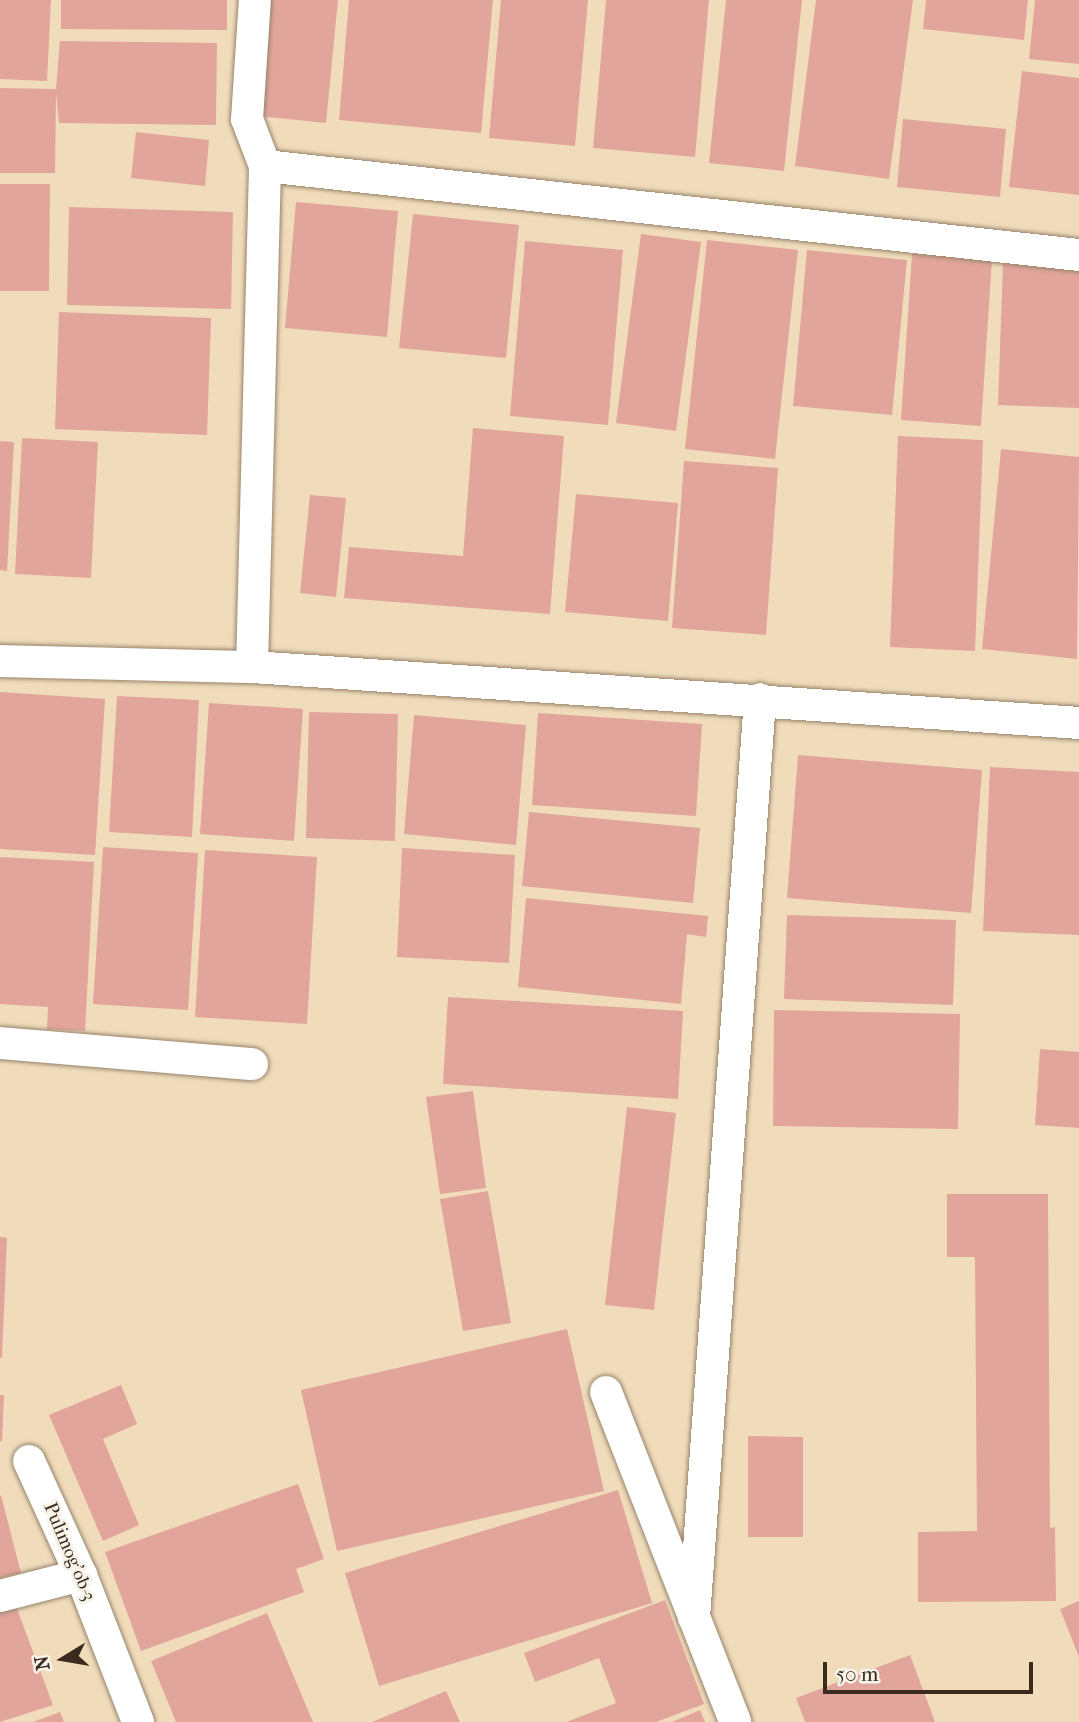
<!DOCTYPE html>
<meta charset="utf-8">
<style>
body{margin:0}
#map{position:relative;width:1079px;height:1722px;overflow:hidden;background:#f0dcbb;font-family:"IM FELL French Canon",serif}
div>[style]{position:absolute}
.building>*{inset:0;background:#e2a59b}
.roads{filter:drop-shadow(0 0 2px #96836c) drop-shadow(0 0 2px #96836c)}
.minor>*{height:32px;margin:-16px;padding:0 16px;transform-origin:16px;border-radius:16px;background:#fff}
span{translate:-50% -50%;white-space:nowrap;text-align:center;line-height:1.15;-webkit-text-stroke:6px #f7f3e8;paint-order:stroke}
.street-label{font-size:19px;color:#3b2a1e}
.north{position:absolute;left:28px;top:1624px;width:70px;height:70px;-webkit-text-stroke:5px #f7f3e8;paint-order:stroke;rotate:259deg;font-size:19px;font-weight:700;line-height:28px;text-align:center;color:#3b2a1e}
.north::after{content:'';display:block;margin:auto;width:24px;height:32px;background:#3b2a1e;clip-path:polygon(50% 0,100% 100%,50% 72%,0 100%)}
.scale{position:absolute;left:823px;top:1662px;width:210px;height:32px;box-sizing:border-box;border:4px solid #3b2a1e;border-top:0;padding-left:9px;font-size:21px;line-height:24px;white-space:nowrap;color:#3b2a1e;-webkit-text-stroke:5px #f7f3e8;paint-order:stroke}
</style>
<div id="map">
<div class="building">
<div style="clip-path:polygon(0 0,51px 0,47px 81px,0 79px)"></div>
<div style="clip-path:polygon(61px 0,227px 0,227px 30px,61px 29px)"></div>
<div style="clip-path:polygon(270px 0,338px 0,326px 123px,258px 116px)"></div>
<div style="clip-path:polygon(349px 0,493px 0,481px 133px,339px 120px)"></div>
<div style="clip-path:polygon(501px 0,588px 0,575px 146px,489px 138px)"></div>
<div style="clip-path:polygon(606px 0,709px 0,695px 157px,593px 148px)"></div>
<div style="clip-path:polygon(726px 0,802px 0,784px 171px,709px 163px)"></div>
<div style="clip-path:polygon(816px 0,913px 0,889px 179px,795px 166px)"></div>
<div style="clip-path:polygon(926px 0,1028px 0,1024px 40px,923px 29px)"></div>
<div style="clip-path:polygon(1035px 0,1079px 0,1079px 64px,1029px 59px)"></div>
<div style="clip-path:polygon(60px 41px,217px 43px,216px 125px,59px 123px,56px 93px,55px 173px,0 173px,0 88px,56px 89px)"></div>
<div style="clip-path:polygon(1022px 71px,1079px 78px,1079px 195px,1009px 187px)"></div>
<div style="clip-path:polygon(903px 119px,1006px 129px,1000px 197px,897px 187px)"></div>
<div style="clip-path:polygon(136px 132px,209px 140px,205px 186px,131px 178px)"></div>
<div style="clip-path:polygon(0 184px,50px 184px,49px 291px,0 291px)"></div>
<div style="clip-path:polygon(296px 202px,398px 211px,387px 337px,285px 328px)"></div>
<div style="clip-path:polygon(69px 207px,233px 212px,231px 309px,67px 305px)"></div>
<div style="clip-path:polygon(413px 214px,519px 225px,506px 358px,399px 348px)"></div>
<div style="clip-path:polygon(641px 234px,701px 242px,676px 431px,616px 423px)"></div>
<div style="clip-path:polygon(707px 240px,798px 250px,775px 459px,685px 449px)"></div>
<div style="clip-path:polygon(525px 241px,623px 250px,608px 425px,510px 416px)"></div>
<div style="clip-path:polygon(807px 250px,907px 260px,892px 415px,793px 406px)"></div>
<div style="clip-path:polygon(912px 254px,992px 259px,981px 426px,901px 420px)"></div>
<div style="clip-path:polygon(1003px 262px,1079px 264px,1079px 408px,998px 405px)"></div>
<div style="clip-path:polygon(59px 312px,211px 318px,207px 435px,55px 429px)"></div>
<div style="clip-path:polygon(473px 428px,564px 436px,550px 614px,344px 598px,349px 547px,463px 556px)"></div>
<div style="clip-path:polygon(898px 436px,983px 440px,975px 651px,890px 647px)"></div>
<div style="clip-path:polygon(22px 438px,98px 442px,91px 578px,15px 574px)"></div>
<div style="clip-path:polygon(0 441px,14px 442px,7px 571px,0 570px)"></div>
<div style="clip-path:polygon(1001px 449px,1079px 457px,1077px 659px,982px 649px)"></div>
<div style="clip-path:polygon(684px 461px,778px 468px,766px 635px,672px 628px)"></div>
<div style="clip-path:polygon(576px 494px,678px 503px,668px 621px,565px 612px)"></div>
<div style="clip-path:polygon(310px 495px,346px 498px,336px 597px,300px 593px)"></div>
<div style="clip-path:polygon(0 692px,105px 699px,95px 855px,0 849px)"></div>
<div style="clip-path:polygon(117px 696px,199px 700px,192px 837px,109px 832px)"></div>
<div style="clip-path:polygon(209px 703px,303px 709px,294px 841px,200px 834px)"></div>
<div style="clip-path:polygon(309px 712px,398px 714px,395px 841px,306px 838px)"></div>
<div style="clip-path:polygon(538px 713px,702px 724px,696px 816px,532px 805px)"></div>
<div style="clip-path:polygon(414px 715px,526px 725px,516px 845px,404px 834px)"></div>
<div style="clip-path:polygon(798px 755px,982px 770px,971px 913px,787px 898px)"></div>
<div style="clip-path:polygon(990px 767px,1079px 772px,1079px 935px,983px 931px)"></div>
<div style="clip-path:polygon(529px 812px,700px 828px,693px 903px,522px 886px)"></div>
<div style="clip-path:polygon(103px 847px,198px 853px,188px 1010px,93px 1004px)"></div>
<div style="clip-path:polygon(402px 848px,515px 855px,509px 963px,397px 957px)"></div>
<div style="clip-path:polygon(205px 850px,317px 857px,307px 1024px,195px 1017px)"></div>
<div style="clip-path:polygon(0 857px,94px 862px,85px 1031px,47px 1029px,48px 1007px,0 1004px)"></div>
<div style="clip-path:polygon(526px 898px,708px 916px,706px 937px,687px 934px,681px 1004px,518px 987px)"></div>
<div style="clip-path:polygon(787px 915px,956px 920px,953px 1005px,784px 999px)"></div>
<div style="clip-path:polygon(448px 997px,683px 1011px,678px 1099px,443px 1084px)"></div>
<div style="clip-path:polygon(774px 1010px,960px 1014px,958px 1129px,773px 1126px)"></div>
<div style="clip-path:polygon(1040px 1049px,1079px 1052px,1079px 1128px,1035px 1125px)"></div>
<div style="clip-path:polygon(473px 1091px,486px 1188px,440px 1194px,426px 1097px)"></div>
<div style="clip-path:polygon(627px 1107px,676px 1113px,654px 1310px,605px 1305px)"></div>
<div style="clip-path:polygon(488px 1191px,511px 1323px,463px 1331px,440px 1199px)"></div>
<div style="clip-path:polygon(947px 1194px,1048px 1194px,1050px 1528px,1055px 1527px,1056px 1601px,918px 1602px,918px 1532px,977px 1531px,975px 1257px,947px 1257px)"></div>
<div style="clip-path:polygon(0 1237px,7px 1238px,2px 1358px,0 1358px)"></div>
<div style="clip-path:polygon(567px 1329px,604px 1491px,337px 1551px,301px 1390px)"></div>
<div style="clip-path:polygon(121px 1385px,137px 1424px,103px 1439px,139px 1525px,103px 1541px,49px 1415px)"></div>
<div style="clip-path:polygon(0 1395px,4px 1395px,2px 1441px,0 1441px)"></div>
<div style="clip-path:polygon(748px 1436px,803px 1437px,803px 1537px,748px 1537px)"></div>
<div style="clip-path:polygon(298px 1484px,324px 1559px,296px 1569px,304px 1592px,141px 1651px,105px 1552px)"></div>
<div style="clip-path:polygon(618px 1490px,652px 1603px,379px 1686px,345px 1573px)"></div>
<div style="clip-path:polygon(1px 1495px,21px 1573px,0 1578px,0 1496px)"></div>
<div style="clip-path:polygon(665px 1600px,704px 1704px,656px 1722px,566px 1722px,616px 1703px,599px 1658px,535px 1682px,524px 1653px)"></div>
<div style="clip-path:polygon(1079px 1601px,1079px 1657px,1060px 1609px)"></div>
<div style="clip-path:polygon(16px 1606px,53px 1705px,0 1722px,0 1612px)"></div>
<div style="clip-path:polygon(267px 1613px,313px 1722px,176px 1722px,151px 1661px)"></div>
<div style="clip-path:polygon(910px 1655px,935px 1722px,805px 1722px,796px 1698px)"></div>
<div style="clip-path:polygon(446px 1691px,460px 1722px,372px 1722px)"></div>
<div style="clip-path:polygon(700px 1710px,705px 1722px,672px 1722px)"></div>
<div style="clip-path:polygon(60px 1712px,64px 1722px,33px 1722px)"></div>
</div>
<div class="roads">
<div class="minor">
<div style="left:265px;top:166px;width:819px;rotate:6.24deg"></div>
<div style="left:0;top:661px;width:252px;rotate:1.4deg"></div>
<div style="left:252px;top:667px;width:829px;rotate:3.87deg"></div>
<div style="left:252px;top:667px;width:501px;rotate:-88.51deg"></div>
<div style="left:265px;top:166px;width:50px;rotate:-111deg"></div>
<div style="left:247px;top:119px;width:119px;rotate:-86.2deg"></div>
<div style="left:0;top:1043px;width:253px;rotate:4.8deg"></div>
<div style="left:606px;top:1392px;width:354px;rotate:68.6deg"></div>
<div style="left:29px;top:1461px;width:125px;rotate:65.5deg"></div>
<div style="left:81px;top:1575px;width:158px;rotate:68.8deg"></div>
<div style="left:0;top:1596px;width:84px;rotate:-14.5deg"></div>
<div style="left:694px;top:1618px;width:921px;rotate:-85.89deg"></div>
</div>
</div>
<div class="street-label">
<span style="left:69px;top:1552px;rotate:67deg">Pulimog’ob-3</span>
</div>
<div class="north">N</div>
<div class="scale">50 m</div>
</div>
